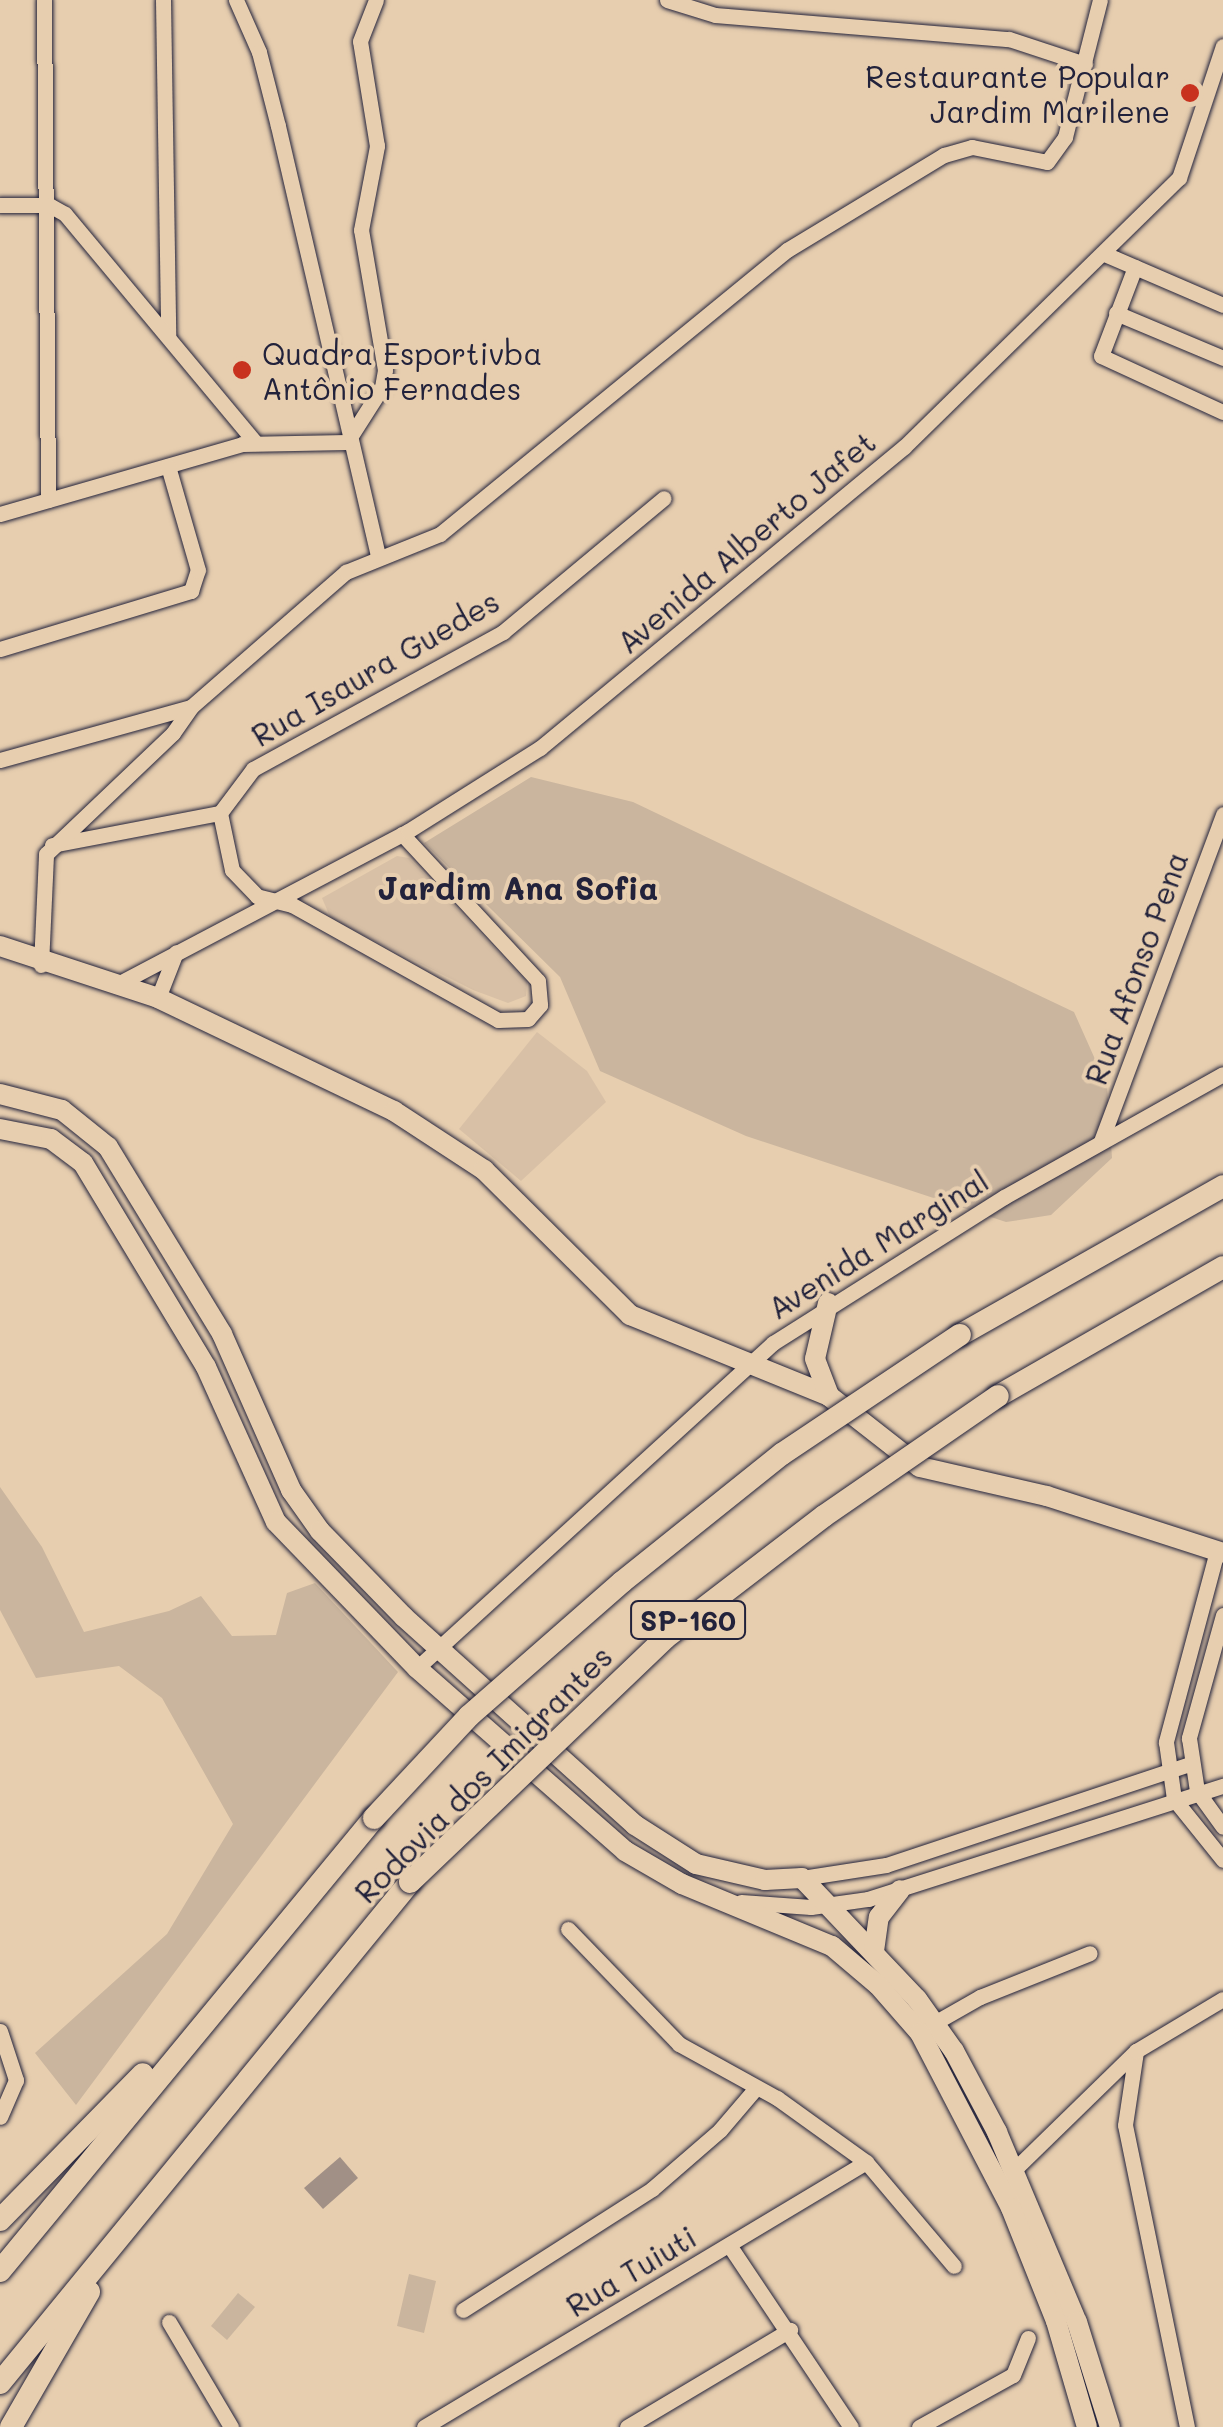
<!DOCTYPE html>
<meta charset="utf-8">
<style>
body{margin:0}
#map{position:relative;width:1223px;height:2427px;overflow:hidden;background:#e7ceaf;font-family:Mali,sans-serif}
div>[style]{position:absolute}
.built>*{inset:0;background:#d8c0a6}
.green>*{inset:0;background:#cab59e}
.water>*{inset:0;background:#a19086}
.roads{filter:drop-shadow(0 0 2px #22223b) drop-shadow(0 0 2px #22223b)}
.minor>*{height:15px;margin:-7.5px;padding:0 7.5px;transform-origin:7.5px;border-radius:7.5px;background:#e7ceaf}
.major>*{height:20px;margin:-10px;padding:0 10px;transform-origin:10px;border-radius:10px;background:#e7ceaf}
.highway>*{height:22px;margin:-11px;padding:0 11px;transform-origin:11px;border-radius:11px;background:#e7ceaf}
.bridges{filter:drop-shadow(0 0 2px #22223b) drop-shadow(0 0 2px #22223b)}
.highway-bridge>*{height:22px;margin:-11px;padding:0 11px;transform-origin:11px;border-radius:11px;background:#e7ceaf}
.dots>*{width:28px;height:28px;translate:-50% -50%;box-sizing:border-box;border:5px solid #e7ceaf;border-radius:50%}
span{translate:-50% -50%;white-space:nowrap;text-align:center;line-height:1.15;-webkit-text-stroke:8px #e7ceaf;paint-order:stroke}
.shield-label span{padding:2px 8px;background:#e7ceaf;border:2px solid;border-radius:8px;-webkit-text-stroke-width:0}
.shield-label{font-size:28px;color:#22223b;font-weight:700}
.poi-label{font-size:30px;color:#22223b}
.right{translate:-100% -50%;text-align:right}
.left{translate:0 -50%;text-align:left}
.street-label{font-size:30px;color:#22223b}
.neighbourhood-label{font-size:32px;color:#22223b;font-weight:700}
</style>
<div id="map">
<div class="built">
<div style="clip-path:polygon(397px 856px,409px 858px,527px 982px,526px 996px,508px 1003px,473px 990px,331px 919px,322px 898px)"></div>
<div style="clip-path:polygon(537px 1032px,587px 1071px,606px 1102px,521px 1181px,459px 1129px)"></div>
</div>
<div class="green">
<div style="clip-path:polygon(531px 777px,633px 802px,1074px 1012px,1107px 1086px,1112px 1158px,1051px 1215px,1006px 1222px,746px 1136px,600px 1071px,560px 977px,424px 843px)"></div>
<div style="clip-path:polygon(0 1487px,42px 1547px,84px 1632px,169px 1611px,201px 1596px,232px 1636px,276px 1635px,287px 1593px,315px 1583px,398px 1672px,76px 2105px,35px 2053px,167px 1934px,233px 1824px,162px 1698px,119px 1666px,36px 1678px,0 1610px)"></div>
<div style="clip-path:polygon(409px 2274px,436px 2281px,424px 2333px,397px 2326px)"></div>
<div style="clip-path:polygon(238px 2293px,255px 2307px,227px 2340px,211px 2326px)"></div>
</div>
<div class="water">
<div style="clip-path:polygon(340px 2157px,358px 2178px,323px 2209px,304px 2188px)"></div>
</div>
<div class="roads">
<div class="minor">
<div style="left:44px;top:0;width:500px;rotate:89.54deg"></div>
<div style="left:163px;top:0;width:336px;rotate:89.1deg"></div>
<div style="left:236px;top:0;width:57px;rotate:66.1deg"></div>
<div style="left:259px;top:52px;width:76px;rotate:75.6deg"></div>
<div style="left:278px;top:126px;width:442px;rotate:76.9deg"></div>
<div style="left:667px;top:0;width:50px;rotate:17.4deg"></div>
<div style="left:715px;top:15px;width:295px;rotate:4.7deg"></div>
<div style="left:1009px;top:39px;width:80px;rotate:18.2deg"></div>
<div style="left:0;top:205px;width:49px"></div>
<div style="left:49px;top:205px;width:18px;rotate:29deg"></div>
<div style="left:65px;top:214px;width:298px;rotate:50.2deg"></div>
<div style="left:1107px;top:255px;width:126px;rotate:23.3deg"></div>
<div style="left:1135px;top:267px;width:95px;rotate:110.9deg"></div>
<div style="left:1101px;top:356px;width:134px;rotate:24.7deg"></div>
<div style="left:1116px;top:313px;width:116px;rotate:22.8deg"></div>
<div style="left:0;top:514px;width:252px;rotate:-16.1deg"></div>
<div style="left:242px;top:444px;width:105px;rotate:-1.1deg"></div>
<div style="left:347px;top:442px;width:65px;rotate:-57.5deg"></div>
<div style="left:382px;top:387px;width:17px;rotate:-80deg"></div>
<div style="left:385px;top:370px;width:142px;rotate:-99.7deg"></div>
<div style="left:361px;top:230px;width:86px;rotate:-79.2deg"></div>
<div style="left:377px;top:146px;width:106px;rotate:-99.2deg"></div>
<div style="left:360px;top:41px;width:44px;rotate:-68.7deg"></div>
<div style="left:0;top:649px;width:200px;rotate:-16.9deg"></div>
<div style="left:191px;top:591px;width:22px;rotate:-72deg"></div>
<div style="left:198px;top:570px;width:108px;rotate:-106.1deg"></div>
<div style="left:0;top:760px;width:198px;rotate:-15.5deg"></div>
<div style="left:191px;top:707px;width:206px;rotate:-41.1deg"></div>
<div style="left:346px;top:572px;width:101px;rotate:-22deg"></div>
<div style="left:440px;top:534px;width:448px;rotate:-39.3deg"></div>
<div style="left:787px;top:250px;width:184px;rotate:-31.2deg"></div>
<div style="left:944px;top:155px;width:29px;rotate:-16deg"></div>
<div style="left:972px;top:147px;width:76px;rotate:11.3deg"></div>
<div style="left:1047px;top:162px;width:31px;rotate:-54deg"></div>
<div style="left:1065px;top:137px;width:141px;rotate:-75.7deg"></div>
<div style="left:402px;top:834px;width:200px;rotate:47.2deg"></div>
<div style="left:538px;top:981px;width:24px;rotate:85deg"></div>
<div style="left:540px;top:1005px;width:18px;rotate:131deg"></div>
<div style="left:528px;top:1019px;width:30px;rotate:178deg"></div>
<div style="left:498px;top:1020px;width:236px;rotate:-150.8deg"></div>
<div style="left:292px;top:905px;width:36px;rotate:-166deg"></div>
<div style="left:257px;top:896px;width:36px;rotate:-134deg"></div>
<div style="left:232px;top:870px;width:58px;rotate:-101.9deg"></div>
<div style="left:220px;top:813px;width:55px;rotate:-53.1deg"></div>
<div style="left:253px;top:769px;width:285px;rotate:-28.7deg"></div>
<div style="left:503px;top:632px;width:209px;rotate:-39.8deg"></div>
<div style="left:52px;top:845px;width:171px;rotate:-10.8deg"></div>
<div style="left:41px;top:965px;width:111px;rotate:-87.4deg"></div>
<div style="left:46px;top:854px;width:175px;rotate:-43.6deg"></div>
<div style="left:173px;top:733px;width:32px;rotate:-55deg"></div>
<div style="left:116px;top:985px;width:330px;rotate:-27.8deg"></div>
<div style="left:408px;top:831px;width:156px;rotate:-32.2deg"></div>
<div style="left:540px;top:748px;width:472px;rotate:-39.6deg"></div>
<div style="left:904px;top:447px;width:385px;rotate:-44.4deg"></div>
<div style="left:1179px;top:178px;width:139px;rotate:-71.6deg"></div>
<div style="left:158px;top:998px;width:49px;rotate:-68.6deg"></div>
<div style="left:1101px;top:1141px;width:349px;rotate:-69.5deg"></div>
<div style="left:1217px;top:1551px;width:198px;rotate:105deg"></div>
<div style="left:1166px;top:1742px;width:58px;rotate:82deg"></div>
<div style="left:1174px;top:1799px;width:78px;rotate:51.2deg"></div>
<div style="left:1223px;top:1615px;width:128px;rotate:105.5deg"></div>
<div style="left:1189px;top:1738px;width:54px;rotate:81.4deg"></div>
<div style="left:1197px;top:1791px;width:44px;rotate:54.2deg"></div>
<div style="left:417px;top:1668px;width:482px;rotate:-42.4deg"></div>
<div style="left:773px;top:1343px;width:273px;rotate:-32.3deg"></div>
<div style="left:1004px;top:1197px;width:251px;rotate:-29.3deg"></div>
<div style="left:802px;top:1878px;width:85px;rotate:-8.8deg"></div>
<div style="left:886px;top:1865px;width:320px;rotate:-18.4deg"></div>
<div style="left:741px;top:1902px;width:70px;rotate:4.1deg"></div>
<div style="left:811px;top:1907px;width:58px;rotate:-8deg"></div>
<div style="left:868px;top:1899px;width:373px;rotate:-17.7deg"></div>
<div style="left:568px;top:1929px;width:160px;rotate:46deg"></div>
<div style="left:679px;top:2044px;width:112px;rotate:28.9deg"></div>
<div style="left:777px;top:2098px;width:110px;rotate:35.7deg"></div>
<div style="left:866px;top:2162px;width:136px;rotate:49.8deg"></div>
<div style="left:936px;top:2022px;width:51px;rotate:-29.6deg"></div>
<div style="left:980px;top:1997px;width:118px;rotate:-21.8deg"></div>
<div style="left:0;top:2031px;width:52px;rotate:71.9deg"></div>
<div style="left:16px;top:2080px;width:40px;rotate:113.4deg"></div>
<div style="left:1013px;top:2171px;width:170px;rotate:-44.3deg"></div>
<div style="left:729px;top:2245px;width:219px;rotate:56.2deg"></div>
<div style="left:463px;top:2310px;width:224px;rotate:-32.6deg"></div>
<div style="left:652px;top:2189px;width:90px;rotate:-40.9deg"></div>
<div style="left:720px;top:2130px;width:55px;rotate:-49.4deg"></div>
<div style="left:169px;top:2322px;width:122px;rotate:59.4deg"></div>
<div style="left:424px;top:2427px;width:515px;rotate:-30.94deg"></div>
<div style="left:627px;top:2427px;width:190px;rotate:-30.8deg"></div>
<div style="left:919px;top:2427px;width:107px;rotate:-29deg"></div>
<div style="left:1013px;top:2375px;width:40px;rotate:-68deg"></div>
<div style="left:1187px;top:2427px;width:308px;rotate:-101.6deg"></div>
<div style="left:1125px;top:2125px;width:75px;rotate:-81.5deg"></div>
<div style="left:1136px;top:2051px;width:101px;rotate:-30.9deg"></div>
</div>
<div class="major">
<div style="left:0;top:946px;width:166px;rotate:18.2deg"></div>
<div style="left:158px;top:998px;width:262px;rotate:25.6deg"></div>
<div style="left:394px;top:1111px;width:108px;rotate:33.2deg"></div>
<div style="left:484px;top:1170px;width:206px;rotate:44.8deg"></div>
<div style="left:630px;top:1315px;width:215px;rotate:22.1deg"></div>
<div style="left:829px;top:1396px;width:115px;rotate:38deg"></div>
<div style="left:920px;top:1467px;width:130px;rotate:12.9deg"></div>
<div style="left:1047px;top:1496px;width:185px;rotate:17.9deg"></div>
<div style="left:0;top:1094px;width:64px;rotate:14.5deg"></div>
<div style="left:62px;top:1110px;width:59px;rotate:38.8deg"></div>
<div style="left:108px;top:1147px;width:219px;rotate:58.6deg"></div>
<div style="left:222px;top:1334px;width:171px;rotate:66.1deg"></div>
<div style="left:291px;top:1490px;width:50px;rotate:54.7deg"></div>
<div style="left:320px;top:1531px;width:120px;rotate:45.7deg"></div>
<div style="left:404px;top:1617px;width:311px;rotate:42deg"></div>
<div style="left:635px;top:1825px;width:72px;rotate:32.6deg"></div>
<div style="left:696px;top:1864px;width:71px;rotate:13.1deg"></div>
<div style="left:765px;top:1880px;width:37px;rotate:-3deg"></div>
<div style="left:802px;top:1878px;width:167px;rotate:46.5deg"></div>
<div style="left:917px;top:1999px;width:64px;rotate:54.6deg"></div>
<div style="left:954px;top:2051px;width:92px;rotate:62deg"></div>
<div style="left:997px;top:2132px;width:206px;rotate:67.2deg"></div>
<div style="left:1077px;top:2322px;width:110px;rotate:72.6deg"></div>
<div style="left:0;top:1129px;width:52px;rotate:11.1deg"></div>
<div style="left:51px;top:1139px;width:40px;rotate:37deg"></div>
<div style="left:83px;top:1163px;width:238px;rotate:58.9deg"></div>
<div style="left:206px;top:1367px;width:170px;rotate:65.7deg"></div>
<div style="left:276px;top:1522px;width:203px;rotate:46deg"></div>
<div style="left:417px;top:1668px;width:277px;rotate:41.3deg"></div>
<div style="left:625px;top:1851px;width:66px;rotate:30.1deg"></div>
<div style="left:682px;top:1884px;width:162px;rotate:22.5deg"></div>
<div style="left:832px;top:1946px;width:60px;rotate:40.3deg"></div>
<div style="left:878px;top:1985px;width:64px;rotate:48.8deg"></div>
<div style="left:920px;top:2033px;width:197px;rotate:62.5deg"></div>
<div style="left:1011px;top:2208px;width:122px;rotate:68.3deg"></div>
<div style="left:1056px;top:2321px;width:110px;rotate:73.7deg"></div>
<div style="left:828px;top:1303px;width:57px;rotate:103.1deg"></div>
<div style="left:815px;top:1359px;width:40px;rotate:69deg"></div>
<div style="left:874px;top:1951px;width:34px;rotate:-82deg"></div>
<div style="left:879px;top:1917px;width:34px;rotate:-52deg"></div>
</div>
<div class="highway">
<div style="left:960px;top:1335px;width:302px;rotate:-29.5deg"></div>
<div style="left:998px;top:1396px;width:259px;rotate:-29.8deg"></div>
<div style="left:0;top:2220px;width:204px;rotate:-45.6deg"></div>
<div style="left:0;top:2271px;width:587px;rotate:-50.46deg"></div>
<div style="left:0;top:2383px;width:647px;rotate:-50.7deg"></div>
<div style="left:11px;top:2427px;width:156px;rotate:-60deg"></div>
</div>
</div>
<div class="bridges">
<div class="highway-bridge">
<div style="left:374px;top:1818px;width:139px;rotate:-47deg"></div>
<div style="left:469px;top:1716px;width:203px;rotate:-41.2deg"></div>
<div style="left:622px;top:1582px;width:205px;rotate:-38.7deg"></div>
<div style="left:782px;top:1454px;width:214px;rotate:-33.8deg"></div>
<div style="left:410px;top:1882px;width:353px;rotate:-43.7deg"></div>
<div style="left:665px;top:1638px;width:200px;rotate:-37.5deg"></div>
<div style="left:824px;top:1516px;width:211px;rotate:-34.6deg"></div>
</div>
</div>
<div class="dots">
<div style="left:1190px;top:93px;background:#c8321e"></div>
<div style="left:242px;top:370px;background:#c8321e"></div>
</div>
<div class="shield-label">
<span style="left:688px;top:1620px">SP-160</span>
</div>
<div class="poi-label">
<span class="right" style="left:1170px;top:93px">Restaurante Popular<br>Jardim Marilene</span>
<span class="left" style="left:262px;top:370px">Quadra Esportivba<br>Antônio Fernades</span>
</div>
<div class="street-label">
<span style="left:746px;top:542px;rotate:-40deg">Avenida Alberto Jafet</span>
<span style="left:375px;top:668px;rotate:-30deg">Rua Isaura Guedes</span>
<span style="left:1136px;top:968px;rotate:-70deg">Rua Afonso Pena</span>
<span style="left:878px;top:1244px;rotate:-32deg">Avenida Marginal</span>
<span style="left:483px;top:1774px;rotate:-45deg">Rodovia dos Imigrantes</span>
<span style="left:631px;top:2271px;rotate:-31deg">Rua Tuiuti</span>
</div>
<div class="neighbourhood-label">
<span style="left:518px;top:887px">Jardim Ana Sofia</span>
</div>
</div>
